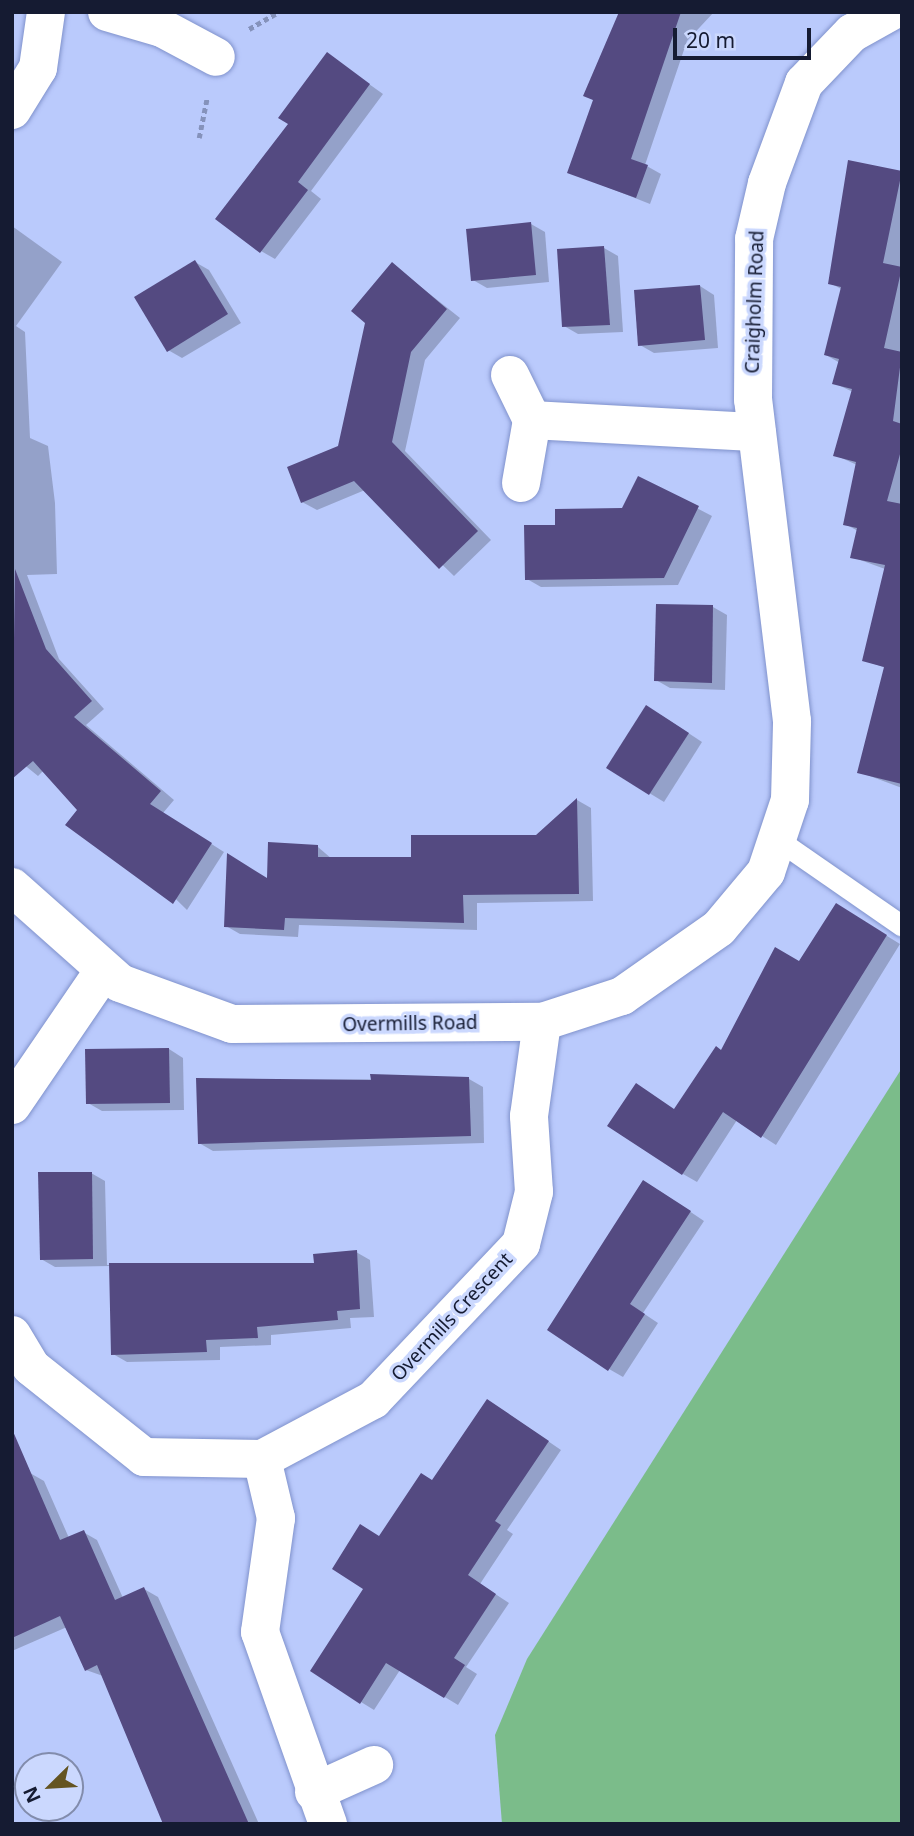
<!DOCTYPE html>
<style>
body{margin:0}
#map{position:relative;width:914px;height:1836px;overflow:hidden;background:#bacafc;font-family:"Noto Sans",sans-serif}
div>[style]{position:absolute}
.green>*{inset:0;background:#7bbc8a}
.shadow>*{inset:0;background:#0003}
.building>*{inset:0;background:#544a81}
.path>*{height:4.5px;margin-top:-2.25px;transform-origin:0;background:repeating-linear-gradient(90deg,#8592bb 0 5px,transparent 0 8.5px)}
.roads{filter:drop-shadow(0 0 2px #8092cc) drop-shadow(0 0 2px #8092cc)}
.lane>*{height:21px;margin:-10.5px;padding:0 10.5px;transform-origin:10.5px;border-radius:10.5px;background:#fff}
.street>*{height:38px;margin:-19px;padding:0 19px;transform-origin:19px;border-radius:19px;background:#fff}
span{translate:-50% -50%;white-space:nowrap;text-align:center;line-height:1.15;-webkit-text-stroke:7px #cbd8fe;paint-order:stroke}
.street-label{font-size:19px;color:#151b32}
.frame{position:absolute;inset:0;border:14px solid #151b32;pointer-events:none}
.north{position:absolute;left:14px;top:1752px;width:70px;height:70px;box-sizing:border-box;background:#cbd8fe;border:2px solid #828cac;border-radius:50%;rotate:246deg;font-size:19px;font-weight:700;line-height:28px;text-align:center;color:#151b32}
.north::after{content:'';display:block;margin:auto;width:24px;height:32px;background:#645421;clip-path:polygon(50% 0,100% 100%,50% 72%,0 100%)}
.scale{position:absolute;left:673px;top:28px;width:138px;height:32px;box-sizing:border-box;border:4px solid #151b32;border-top:0;padding-left:9px;font-size:21px;line-height:24px;white-space:nowrap;color:#151b32;-webkit-text-stroke:5px #cbd8fe;paint-order:stroke}
</style>
<div id="map">
<div class="green">
<div style="clip-path:polygon(902px 1068px,902px 1824px,502px 1824px,495px 1735px,527px 1659px)"></div>
</div>
<div class="shadow">
<div style="clip-path:polygon(622px 12px,714px 12px,687px 41px,645px 165px,661px 174px,650px 204px,569px 172px,595px 101px,585px 95px)"></div>
<div style="clip-path:polygon(327px 54px,383px 94px,311px 191px,321px 199px,275px 259px,261px 251px)"></div>
<div style="clip-path:polygon(850px 162px,902px 173px,902px 674px,864px 660px,885px 569px,852px 557px,858px 531px,845px 524px,857px 465px,835px 455px,853px 392px,834px 383px,840px 363px,826px 355px,843px 290px,830px 283px)"></div>
<div style="clip-path:polygon(531px 224px,545px 232px,549px 282px,487px 288px,473px 280px)"></div>
<div style="clip-path:polygon(12px 226px,62px 262px,16px 326px,25px 332px,30px 438px,48px 446px,55px 503px,57px 574px,27px 575px,59px 659px,104px 709px,86px 725px,174px 800px,163px 813px,224px 852px,187px 910px,44px 770px,38px 776px,12px 755px)"></div>
<div style="clip-path:polygon(604px 248px,618px 256px,623px 332px,578px 334px,564px 326px)"></div>
<div style="clip-path:polygon(195px 262px,209px 270px,241px 323px,182px 358px,168px 350px)"></div>
<div style="clip-path:polygon(392px 264px,460px 318px,425px 360px,405px 451px,491px 540px,454px 576px,365px 490px,317px 510px,302px 502px,339px 447px)"></div>
<div style="clip-path:polygon(700px 286px,714px 295px,718px 348px,654px 353px,640px 345px)"></div>
<div style="clip-path:polygon(639px 478px,712px 516px,678px 585px,541px 587px,527px 579px,557px 526px,624px 510px)"></div>
<div style="clip-path:polygon(658px 606px,713px 607px,727px 615px,725px 690px,670px 688px,656px 680px)"></div>
<div style="clip-path:polygon(902px 709px,902px 788px,859px 772px)"></div>
<div style="clip-path:polygon(661px 715px,702px 742px,664px 802px,608px 768px)"></div>
<div style="clip-path:polygon(577px 800px,591px 808px,593px 901px,477px 903px,477px 930px,299px 925px,298px 937px,240px 934px,226px 926px,269px 880px,318px 847px,332px 859px,413px 858px,536px 837px)"></div>
<div style="clip-path:polygon(850px 913px,900px 944px,776px 1145px,737px 1120px,697px 1182px,683px 1174px,675px 1110px)"></div>
<div style="clip-path:polygon(169px 1049px,183px 1058px,184px 1110px,102px 1111px,88px 1103px)"></div>
<div style="clip-path:polygon(469px 1079px,483px 1087px,484px 1143px,213px 1151px,199px 1143px,198px 1080px)"></div>
<div style="clip-path:polygon(91px 1173px,105px 1181px,107px 1265px,315px 1265px,356px 1252px,370px 1260px,374px 1317px,350px 1318px,351px 1328px,271px 1335px,271px 1345px,220px 1347px,220px 1360px,127px 1362px,113px 1354px,110px 1266px,55px 1267px,41px 1259px)"></div>
<div style="clip-path:polygon(658px 1190px,704px 1221px,643px 1313px,658px 1323px,623px 1377px,609px 1369px)"></div>
<div style="clip-path:polygon(501px 1409px,561px 1450px,507px 1530px,513px 1534px,480px 1584px,509px 1603px,466px 1667px,477px 1674px,458px 1705px,400px 1670px,374px 1710px,361px 1702px,365px 1588px,380px 1538px)"></div>
<div style="clip-path:polygon(30px 1473px,44px 1481px,69px 1538px,83px 1532px,97px 1540px,123px 1598px,144px 1589px,158px 1597px,259px 1824px,166px 1824px,103px 1676px,86px 1670px,67px 1627px,12px 1651px,12px 1481px)"></div>
</div>
<div class="building">
<div style="clip-path:polygon(619px 12px,681px 12px,631px 159px,648px 165px,636px 198px,567px 173px,593px 100px,583px 96px)"></div>
<div style="clip-path:polygon(327px 52px,370px 84px,298px 182px,308px 190px,260px 253px,215px 219px,288px 124px,278px 118px)"></div>
<div style="clip-path:polygon(848px 160px,902px 171px,883px 263px,902px 267px,884px 348px,902px 352px,893px 421px,902px 424px,902px 447px,887px 501px,902px 504px,902px 784px,857px 773px,884px 667px,862px 661px,885px 565px,850px 558px,857px 528px,843px 525px,856px 462px,833px 456px,852px 389px,832px 384px,839px 359px,824px 355px,841px 287px,828px 284px)"></div>
<div style="clip-path:polygon(531px 222px,536px 275px,471px 281px,466px 229px)"></div>
<div style="clip-path:polygon(604px 246px,610px 325px,562px 327px,557px 249px)"></div>
<div style="clip-path:polygon(195px 260px,228px 314px,167px 352px,134px 297px)"></div>
<div style="clip-path:polygon(392px 262px,447px 309px,411px 352px,392px 442px,478px 531px,439px 569px,354px 481px,301px 503px,287px 467px,338px 446px,365px 323px,351px 311px)"></div>
<div style="clip-path:polygon(700px 285px,705px 340px,638px 346px,634px 290px)"></div>
<div style="clip-path:polygon(638px 476px,699px 506px,664px 578px,525px 580px,524px 525px,555px 525px,555px 509px,622px 508px)"></div>
<div style="clip-path:polygon(15px 569px,46px 649px,92px 701px,74px 717px,161px 791px,150px 804px,212px 843px,173px 904px,65px 825px,77px 810px,33px 761px,12px 779px)"></div>
<div style="clip-path:polygon(656px 604px,713px 605px,712px 683px,654px 681px)"></div>
<div style="clip-path:polygon(646px 705px,689px 733px,649px 795px,606px 768px)"></div>
<div style="clip-path:polygon(577px 798px,579px 894px,463px 895px,464px 923px,285px 918px,284px 930px,224px 927px,227px 853px,267px 878px,268px 842px,318px 845px,318px 857px,411px 857px,411px 835px,536px 835px)"></div>
<div style="clip-path:polygon(836px 903px,887px 935px,761px 1138px,723px 1112px,682px 1175px,607px 1126px,636px 1083px,674px 1109px,716px 1046px,721px 1050px,775px 947px,799px 961px)"></div>
<div style="clip-path:polygon(169px 1048px,170px 1103px,86px 1104px,85px 1049px)"></div>
<div style="clip-path:polygon(370px 1074px,469px 1077px,471px 1136px,198px 1144px,196px 1078px,371px 1080px)"></div>
<div style="clip-path:polygon(38px 1172px,92px 1172px,93px 1259px,40px 1260px)"></div>
<div style="clip-path:polygon(643px 1180px,691px 1211px,630px 1304px,645px 1314px,608px 1371px,547px 1330px)"></div>
<div style="clip-path:polygon(357px 1250px,360px 1309px,337px 1311px,338px 1320px,257px 1327px,258px 1338px,206px 1340px,207px 1352px,111px 1355px,109px 1263px,314px 1263px,313px 1254px)"></div>
<div style="clip-path:polygon(487px 1399px,549px 1441px,495px 1521px,501px 1525px,468px 1575px,496px 1594px,454px 1658px,465px 1665px,444px 1698px,386px 1663px,360px 1704px,310px 1671px,363px 1589px,332px 1569px,360px 1524px,379px 1536px,421px 1473px,432px 1480px)"></div>
<div style="clip-path:polygon(12px 1429px,60px 1540px,84px 1530px,115px 1600px,144px 1587px,249px 1824px,163px 1824px,97px 1665px,85px 1671px,60px 1616px,12px 1638px)"></div>
</div>
<div class="path">
<div style="left:249px;top:29px;width:34px;rotate:-30deg"></div>
<div style="left:199px;top:138px;width:41px;rotate:-78.7deg"></div>
</div>
<div class="roads">
<div class="lane">
<div style="left:777px;top:839px;width:152px;rotate:34.8deg"></div>
</div>
<div class="street">
<div style="left:107px;top:12px;width:57px;rotate:16.2deg"></div>
<div style="left:162px;top:28px;width:61px;rotate:28.2deg"></div>
<div style="left:12px;top:110px;width:49px;rotate:-58.2deg"></div>
<div style="left:38px;top:68px;width:57px;rotate:-81.9deg"></div>
<div style="left:510px;top:375px;width:50px;rotate:63.9deg"></div>
<div style="left:532px;top:420px;width:64px;rotate:99.9deg"></div>
<div style="left:532px;top:420px;width:225px;rotate:3.1deg"></div>
<div style="left:12px;top:887px;width:144px;rotate:41.6deg"></div>
<div style="left:120px;top:983px;width:119px;rotate:20.1deg"></div>
<div style="left:232px;top:1024px;width:310px;rotate:-0.4deg"></div>
<div style="left:542px;top:1022px;width:84px;rotate:-18deg"></div>
<div style="left:622px;top:996px;width:118px;rotate:-35deg"></div>
<div style="left:719px;top:928px;width:73px;rotate:-50deg"></div>
<div style="left:766px;top:872px;width:76px;rotate:-71.6deg"></div>
<div style="left:790px;top:800px;width:79px;rotate:-88.5deg"></div>
<div style="left:792px;top:721px;width:323px;rotate:-96.9deg"></div>
<div style="left:753px;top:400px;width:161px;rotate:-89.6deg"></div>
<div style="left:754px;top:239px;width:57px;rotate:-76.9deg"></div>
<div style="left:767px;top:183px;width:107px;rotate:-69.7deg"></div>
<div style="left:804px;top:83px;width:69px;rotate:-46.2deg"></div>
<div style="left:852px;top:33px;width:43px;rotate:-28.9deg"></div>
<div style="left:12px;top:1105px;width:163px;rotate:-55.7deg"></div>
<div style="left:12px;top:1335px;width:37px;rotate:59deg"></div>
<div style="left:31px;top:1367px;width:144px;rotate:38.5deg"></div>
<div style="left:144px;top:1457px;width:118px;rotate:1deg"></div>
<div style="left:262px;top:1459px;width:126px;rotate:-28deg"></div>
<div style="left:373px;top:1400px;width:215px;rotate:-46.5deg"></div>
<div style="left:521px;top:1244px;width:54px;rotate:-76deg"></div>
<div style="left:534px;top:1192px;width:76px;rotate:-93.8deg"></div>
<div style="left:529px;top:1116px;width:95px;rotate:-82.1deg"></div>
<div style="left:262px;top:1459px;width:61px;rotate:76.7deg"></div>
<div style="left:276px;top:1518px;width:115px;rotate:98deg"></div>
<div style="left:260px;top:1632px;width:204px;rotate:70.5deg"></div>
<div style="left:314px;top:1792px;width:66px;rotate:-24.2deg"></div>
</div>
</div>
<div class="street-label">
<span style="left:755px;top:302px;rotate:-88deg">Craigholm Road</span>
<span style="left:410px;top:1024px;rotate:-1deg">Overmills Road</span>
<span style="left:452px;top:1317px;rotate:-47deg">Overmills Crescent</span>
</div>
<div class="frame"></div>
<div class="north">N</div>
<div class="scale">20 m</div>
</div>
